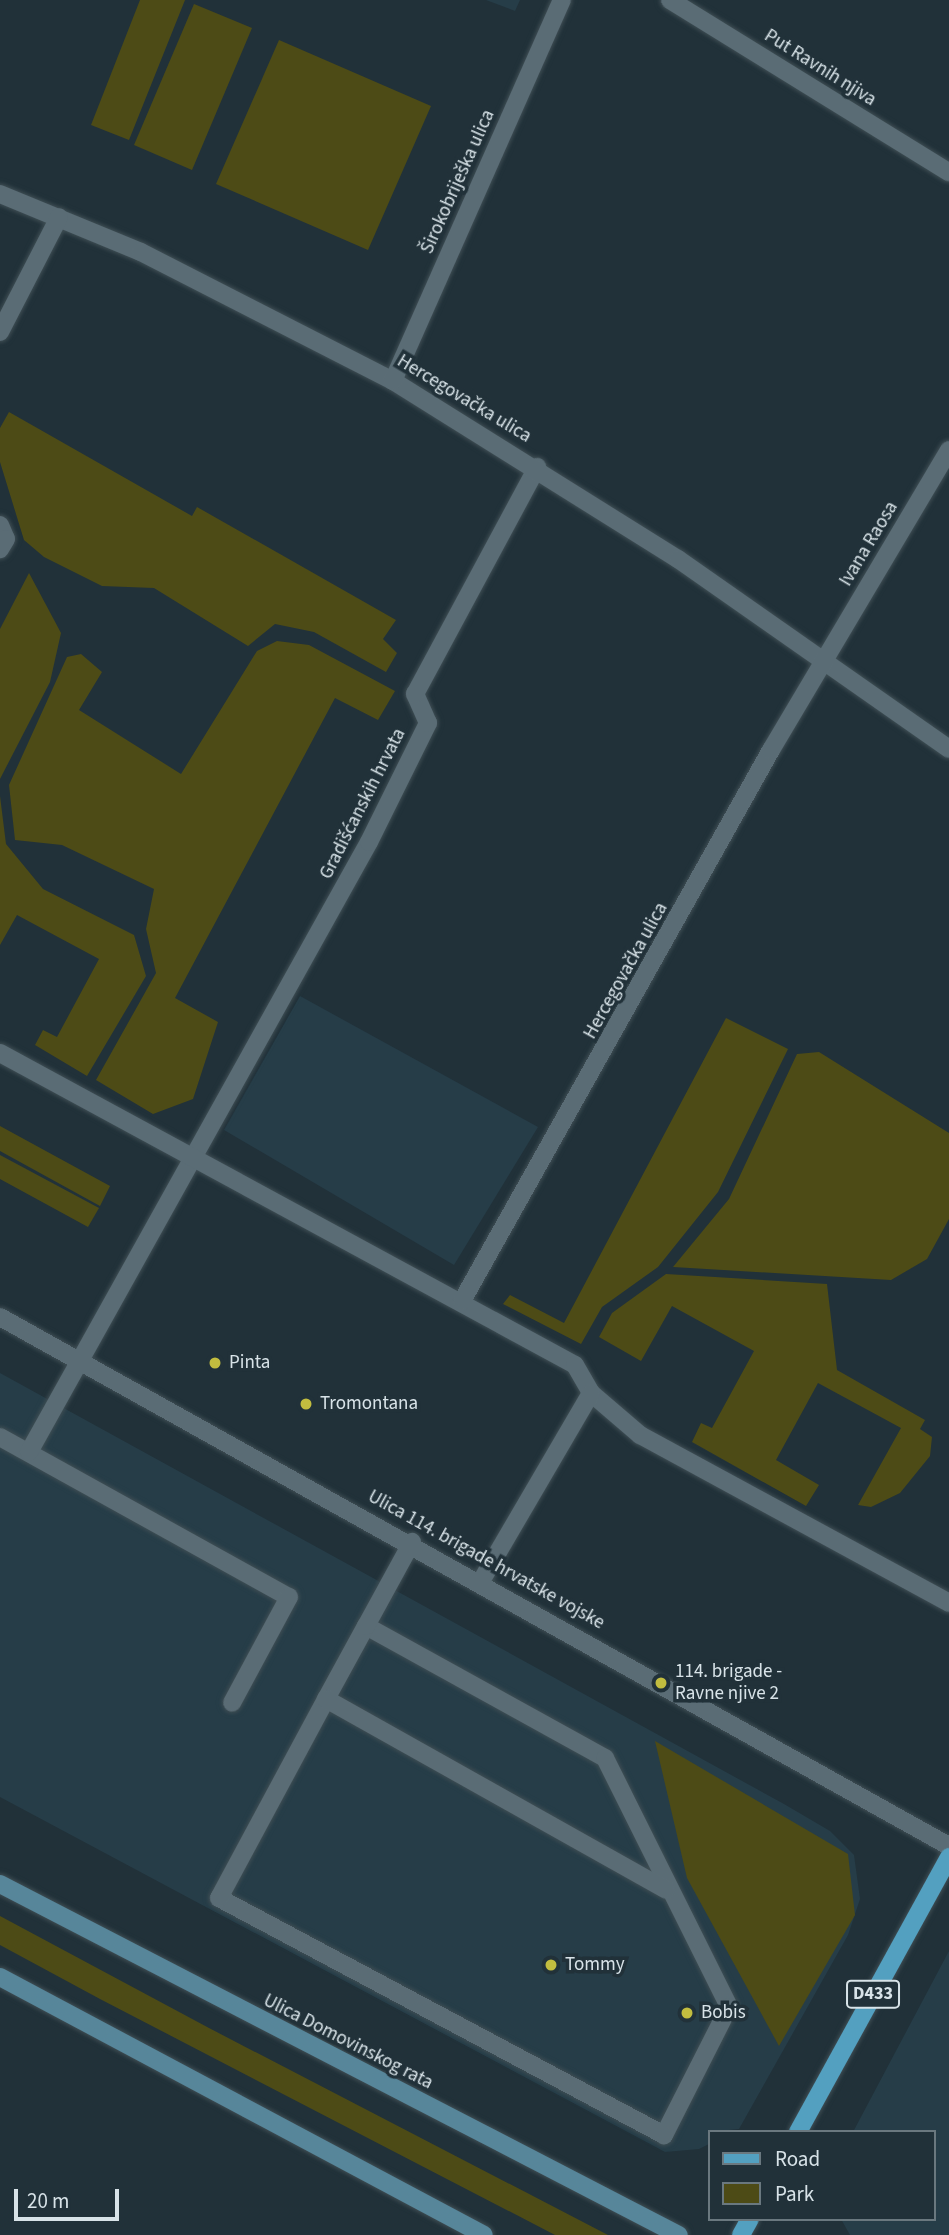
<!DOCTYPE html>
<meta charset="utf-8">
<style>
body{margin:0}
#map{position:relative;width:949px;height:2235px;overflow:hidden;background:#213139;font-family:"Source Sans 3",sans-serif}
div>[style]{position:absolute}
.built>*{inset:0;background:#263d48}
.green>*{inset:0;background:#4d4b16}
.roads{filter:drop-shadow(0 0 2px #3f4e54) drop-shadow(0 0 2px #3f4e54)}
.service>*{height:18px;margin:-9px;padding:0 9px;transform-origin:9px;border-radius:9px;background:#5a6c75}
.minor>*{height:18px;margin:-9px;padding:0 9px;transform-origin:9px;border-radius:9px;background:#5a6c75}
.secondary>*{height:18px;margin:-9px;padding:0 9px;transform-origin:9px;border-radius:9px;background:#57869a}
.primary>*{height:18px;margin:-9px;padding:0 9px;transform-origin:9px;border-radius:9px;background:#53a0c0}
.dots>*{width:19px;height:19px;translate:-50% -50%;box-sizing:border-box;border:4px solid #213139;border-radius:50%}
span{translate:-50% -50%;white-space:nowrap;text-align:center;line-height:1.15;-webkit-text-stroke:7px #213139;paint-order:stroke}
.shield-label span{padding:2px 5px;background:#213139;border:2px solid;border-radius:5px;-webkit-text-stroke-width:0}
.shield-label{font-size:18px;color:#d8e3e8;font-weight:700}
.street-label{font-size:19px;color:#d8e3e8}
.poi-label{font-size:19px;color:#d8e3e8}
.left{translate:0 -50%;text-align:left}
.legend{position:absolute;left:708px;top:2130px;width:228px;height:91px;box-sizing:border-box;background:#213139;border:2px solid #6a787f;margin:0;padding:9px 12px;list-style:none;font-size:21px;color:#d8e3e8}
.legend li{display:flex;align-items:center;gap:14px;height:35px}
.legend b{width:35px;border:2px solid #6a787f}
.scale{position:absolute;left:14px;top:2189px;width:105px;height:32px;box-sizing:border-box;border:4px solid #d8e3e8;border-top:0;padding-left:9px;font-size:21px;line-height:24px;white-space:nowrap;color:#d8e3e8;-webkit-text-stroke:5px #213139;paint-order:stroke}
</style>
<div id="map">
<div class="built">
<div style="clip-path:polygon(486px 0,520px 0,515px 11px)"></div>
<div style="clip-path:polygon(300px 996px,538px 1127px,454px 1265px,224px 1130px)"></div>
<div style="clip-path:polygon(0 1373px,784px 1804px,830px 1831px,854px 1855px,860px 1899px,848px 1935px,739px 2129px,709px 2132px,709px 2144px,699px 2149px,665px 2152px,0 1797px)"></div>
<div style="clip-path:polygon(949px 1951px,949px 2235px,850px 2235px,841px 2219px,933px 2219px,933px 2132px,853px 2132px)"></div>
</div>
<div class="green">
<div style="clip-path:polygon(140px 0,185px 0,129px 140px,91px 125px)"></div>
<div style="clip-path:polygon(194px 4px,252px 28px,192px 170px,134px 145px)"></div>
<div style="clip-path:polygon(279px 40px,431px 106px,368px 250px,216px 184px)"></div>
<div style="clip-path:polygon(9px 412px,192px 516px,197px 507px,396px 620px,383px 639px,397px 653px,386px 672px,314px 632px,275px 624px,248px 646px,154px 588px,102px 586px,44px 557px,24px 540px,0 462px,0 428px)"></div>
<div style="clip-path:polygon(29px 573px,61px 633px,50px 682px,0 779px,0 629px)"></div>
<div style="clip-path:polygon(277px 641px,309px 645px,395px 691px,378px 720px,335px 698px,175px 998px,218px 1022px,193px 1099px,153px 1114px,96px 1080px,156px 973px,146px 929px,154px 889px,62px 845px,15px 840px,9px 785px,67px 657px,81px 654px,102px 672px,79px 710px,181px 774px,257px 651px)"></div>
<div style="clip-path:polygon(0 796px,6px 844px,43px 889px,134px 935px,146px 976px,87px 1076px,35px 1045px,43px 1030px,57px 1037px,99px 959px,17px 915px,0 945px)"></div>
<div style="clip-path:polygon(726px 1018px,788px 1049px,718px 1192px,658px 1267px,602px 1307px,581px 1344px,503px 1304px,510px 1295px,564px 1323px)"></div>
<div style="clip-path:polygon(819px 1052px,949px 1133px,949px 1219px,927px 1259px,891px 1280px,673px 1267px,729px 1199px,797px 1054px)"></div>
<div style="clip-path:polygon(0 1126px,110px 1186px,100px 1206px,0 1151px)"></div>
<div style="clip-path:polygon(0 1155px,99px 1208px,88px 1227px,0 1179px)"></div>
<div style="clip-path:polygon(666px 1274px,827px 1284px,837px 1370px,925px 1420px,920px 1429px,932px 1437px,930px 1456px,900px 1493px,871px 1507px,858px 1505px,901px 1428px,818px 1383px,776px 1460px,819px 1485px,806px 1506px,692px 1442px,701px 1423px,712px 1428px,754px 1351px,672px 1306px,641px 1361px,599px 1337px,612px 1313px)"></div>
<div style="clip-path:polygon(655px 1741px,848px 1854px,855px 1915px,779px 2046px,687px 1878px)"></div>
<div style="clip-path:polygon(0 1916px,209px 2028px,608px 2235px,555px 2235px,100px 1999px,0 1945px)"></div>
</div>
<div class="roads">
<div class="service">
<div style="left:591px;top:1393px;width:65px;rotate:40.6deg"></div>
<div style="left:640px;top:1435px;width:352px;rotate:28.5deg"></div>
<div style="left:0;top:1437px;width:330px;rotate:29deg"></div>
<div style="left:289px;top:1597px;width:120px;rotate:118.3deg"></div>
<div style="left:29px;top:1452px;width:698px;rotate:-60.87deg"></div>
<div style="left:369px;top:842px;width:133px;rotate:-63.6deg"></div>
<div style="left:428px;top:723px;width:32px;rotate:-114deg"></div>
<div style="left:415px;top:694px;width:258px;rotate:-61.7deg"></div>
<div style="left:366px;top:1626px;width:273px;rotate:28.9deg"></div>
<div style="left:605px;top:1758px;width:278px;rotate:63.5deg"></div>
<div style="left:729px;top:2007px;width:144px;rotate:116.9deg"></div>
<div style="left:664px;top:2135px;width:504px;rotate:-151.96deg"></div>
<div style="left:219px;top:1898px;width:226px;rotate:-61.7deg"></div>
<div style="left:326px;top:1699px;width:83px;rotate:-61.3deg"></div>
<div style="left:366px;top:1626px;width:96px;rotate:-61.3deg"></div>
<div style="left:326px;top:1699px;width:390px;rotate:29.3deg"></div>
</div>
<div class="minor">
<div style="left:670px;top:0;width:328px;rotate:31.7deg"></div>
<div style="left:0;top:194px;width:152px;rotate:22.4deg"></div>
<div style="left:141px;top:252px;width:283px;rotate:27.1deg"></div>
<div style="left:393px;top:381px;width:336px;rotate:32deg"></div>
<div style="left:678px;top:559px;width:331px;rotate:35deg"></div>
<div style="left:0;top:332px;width:129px;rotate:-62.8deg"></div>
<div style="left:393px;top:381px;width:417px;rotate:-66.1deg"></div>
<div style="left:0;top:525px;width:15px;rotate:67deg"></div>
<div style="left:6px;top:539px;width:12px;rotate:121deg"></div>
<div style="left:0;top:1053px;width:654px;rotate:28.48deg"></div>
<div style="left:575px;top:1365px;width:32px;rotate:60deg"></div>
<div style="left:591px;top:1393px;width:218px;rotate:120.3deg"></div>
<div style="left:462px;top:1301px;width:632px;rotate:-60.72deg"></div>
<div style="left:771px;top:750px;width:349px;rotate:-59.3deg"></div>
<div style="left:0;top:1317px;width:1086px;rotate:29.14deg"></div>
</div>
<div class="secondary">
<div style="left:0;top:1884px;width:764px;rotate:27.34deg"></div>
<div style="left:0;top:1977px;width:548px;rotate:28.06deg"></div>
</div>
<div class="primary">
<div style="left:798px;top:2132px;width:314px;rotate:-61.2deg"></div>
<div style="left:741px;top:2235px;width:18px;rotate:-61deg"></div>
</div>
</div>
<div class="dots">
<div style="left:215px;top:1363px;background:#c2bd3f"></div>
<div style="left:306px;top:1404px;background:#c2bd3f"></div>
<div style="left:661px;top:1683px;background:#c2bd3f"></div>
<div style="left:551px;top:1965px;background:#c2bd3f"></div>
<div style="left:687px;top:2013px;background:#c2bd3f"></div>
</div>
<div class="shield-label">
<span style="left:873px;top:1994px">D433</span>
</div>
<div class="street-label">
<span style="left:820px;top:68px;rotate:32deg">Put Ravnih njiva</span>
<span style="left:458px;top:182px;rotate:-66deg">Širokobriješka ulica</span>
<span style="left:464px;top:399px;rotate:31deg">Hercegovačka ulica</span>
<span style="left:869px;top:544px;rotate:-59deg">Ivana Raosa</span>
<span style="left:363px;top:804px;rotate:-63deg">Gradišćanskih hrvata</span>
<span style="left:626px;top:971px;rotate:-61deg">Hercegovačka ulica</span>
<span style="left:486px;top:1560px;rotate:29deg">Ulica 114. brigade hrvatske vojske</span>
<span style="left:348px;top:2042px;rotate:27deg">Ulica Domovinskog rata</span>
</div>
<div class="poi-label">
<span class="left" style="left:229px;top:1363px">Pinta</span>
<span class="left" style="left:320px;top:1404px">Tromontana</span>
<span class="left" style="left:675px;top:1683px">114. brigade -<br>Ravne njive 2</span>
<span class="left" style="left:565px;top:1965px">Tommy</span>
<span class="left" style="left:701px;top:2013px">Bobis</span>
</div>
<ul class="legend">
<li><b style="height:9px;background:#53a0c0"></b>Road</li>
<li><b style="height:19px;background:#4d4b16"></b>Park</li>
</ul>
<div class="scale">20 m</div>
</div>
